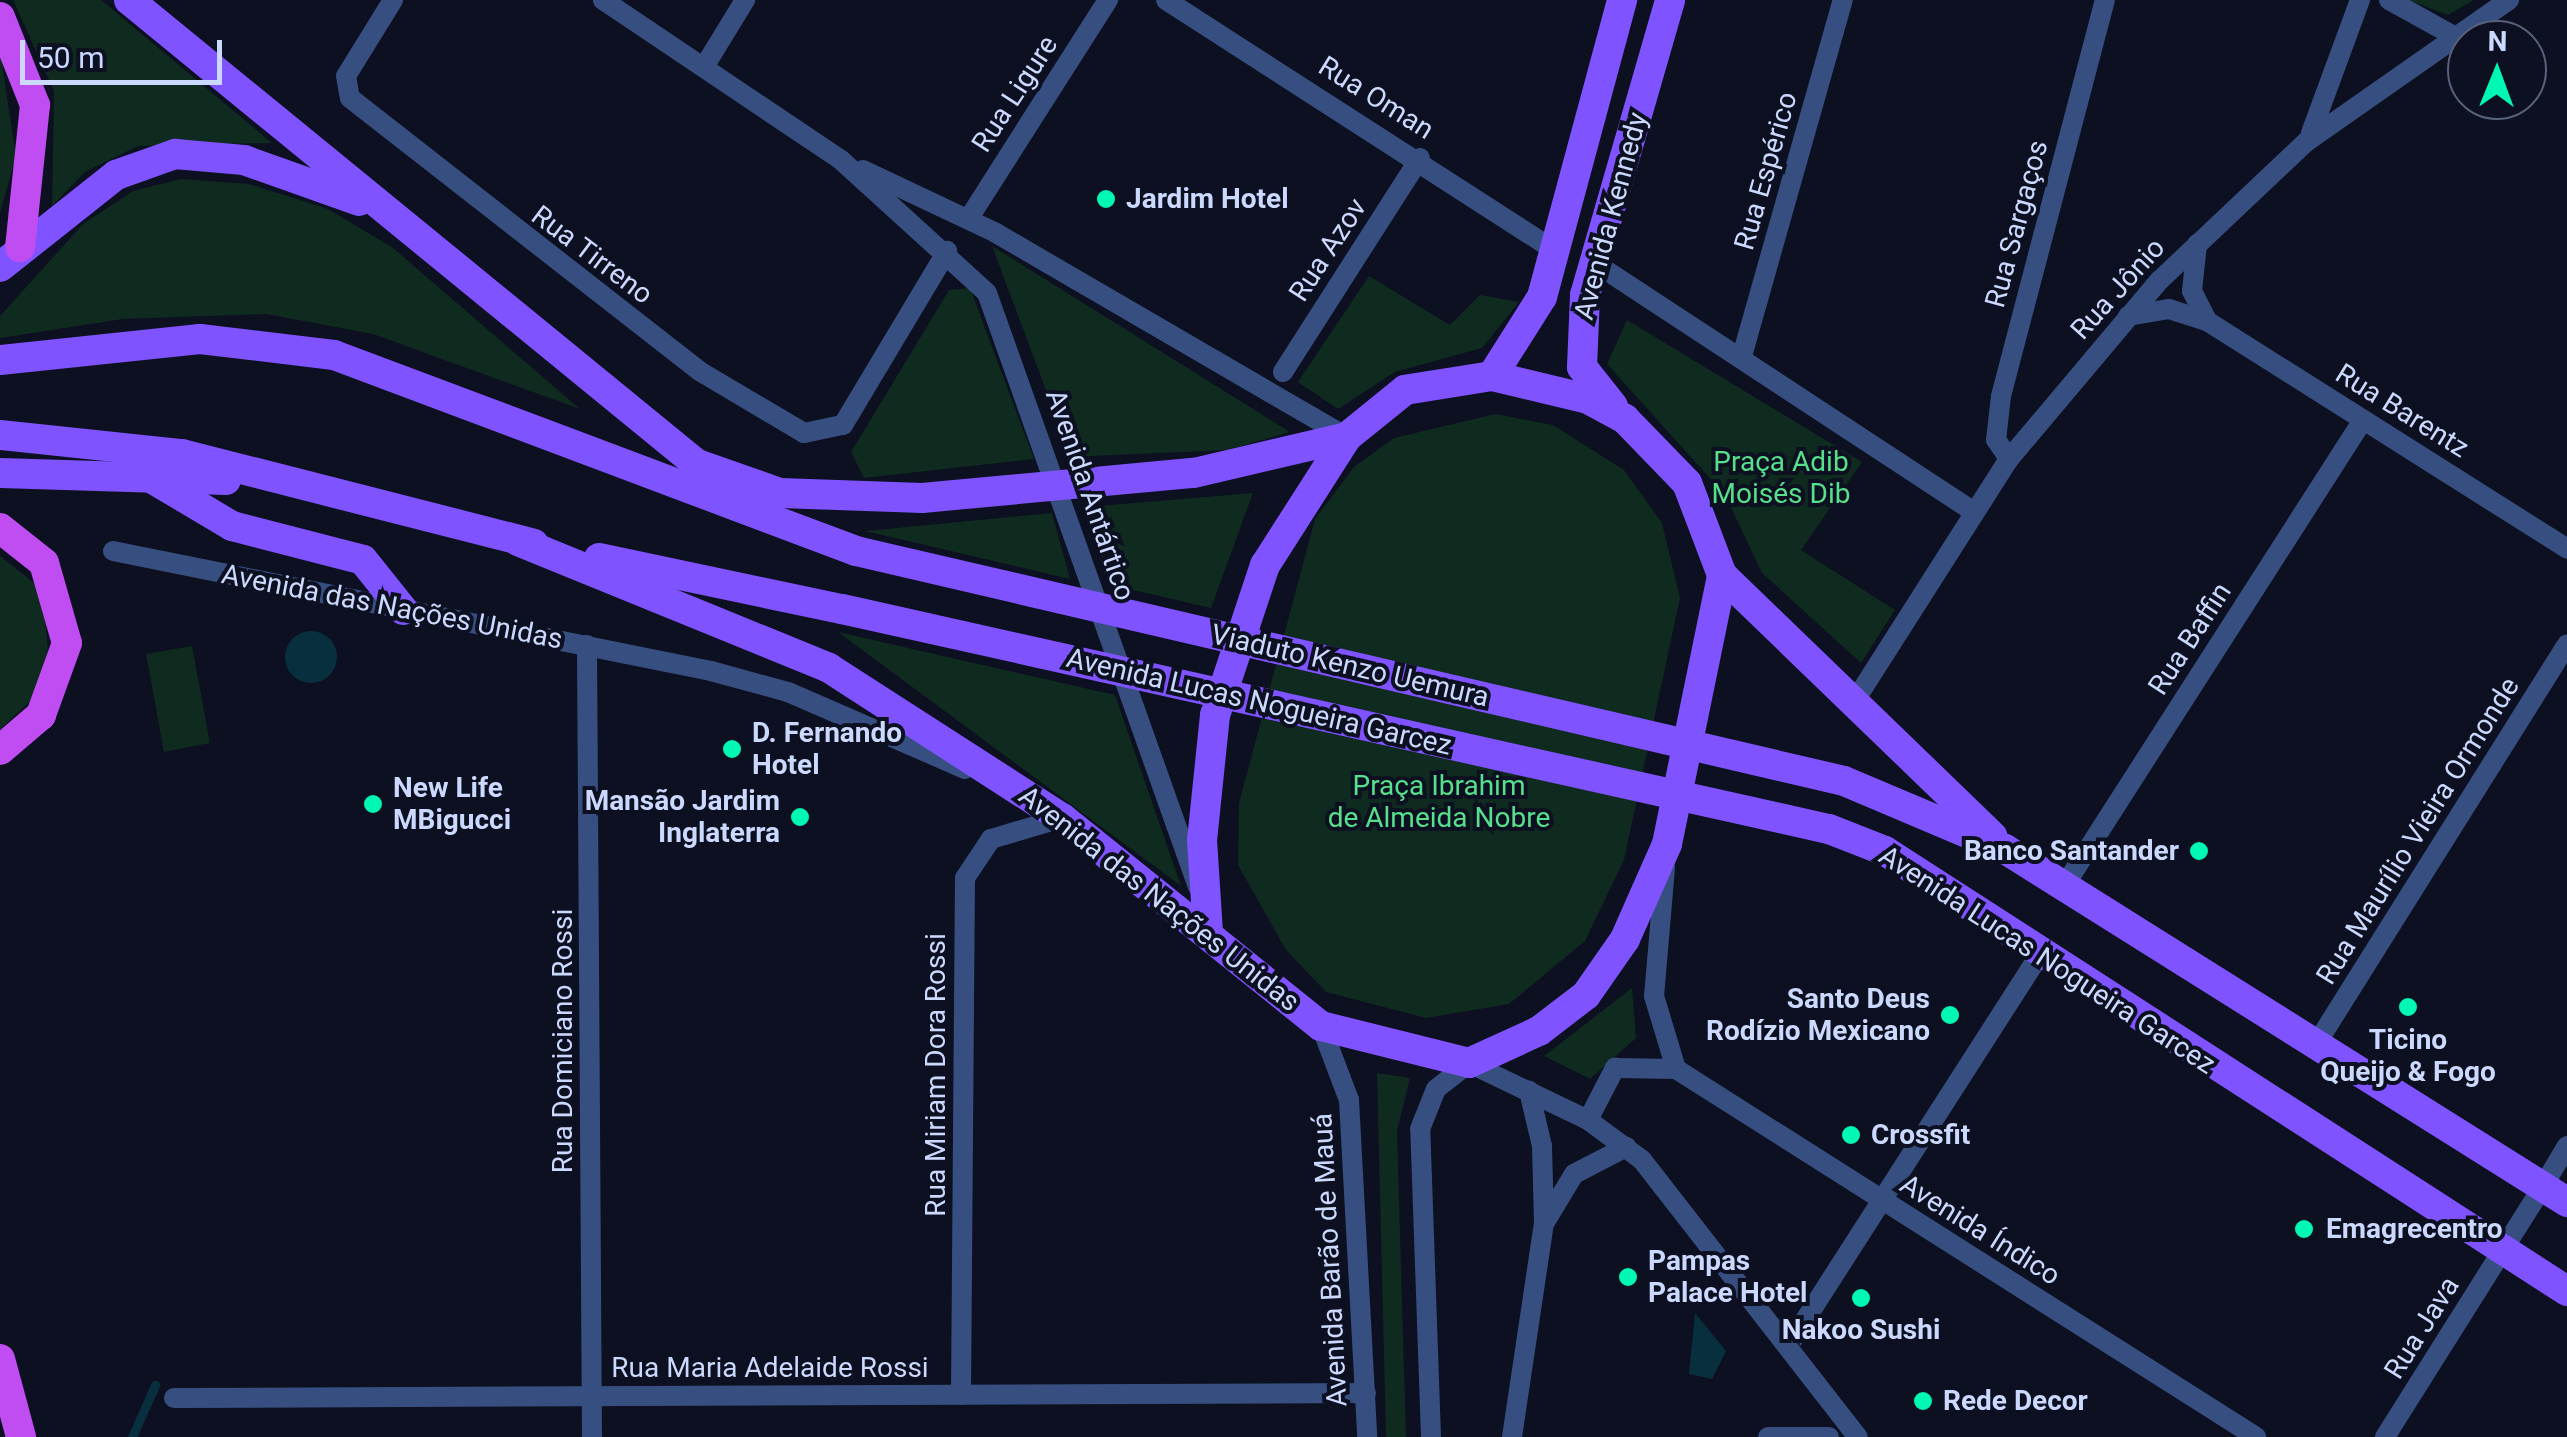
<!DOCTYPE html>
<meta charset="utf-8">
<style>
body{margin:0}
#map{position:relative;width:2567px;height:1437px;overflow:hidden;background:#0c1020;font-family:Roboto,sans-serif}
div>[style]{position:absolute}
.green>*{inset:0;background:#0f2a1f}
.water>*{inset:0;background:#082f3e}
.round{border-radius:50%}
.stream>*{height:9px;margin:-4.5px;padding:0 4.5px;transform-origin:4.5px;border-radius:4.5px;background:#082f3e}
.minor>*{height:20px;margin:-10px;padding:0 10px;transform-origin:10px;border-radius:10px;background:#374f80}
.tertiary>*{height:20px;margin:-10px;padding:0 10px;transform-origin:10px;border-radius:10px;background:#374f80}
.primary>*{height:30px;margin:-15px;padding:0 15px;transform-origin:15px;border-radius:15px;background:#7f53ff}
.trunk>*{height:30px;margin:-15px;padding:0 15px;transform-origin:15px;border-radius:15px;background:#bf4df1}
.primary-bridge>*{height:30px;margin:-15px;padding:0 15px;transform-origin:15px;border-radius:15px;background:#7f53ff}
.dots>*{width:28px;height:28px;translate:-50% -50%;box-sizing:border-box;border:5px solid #0c1020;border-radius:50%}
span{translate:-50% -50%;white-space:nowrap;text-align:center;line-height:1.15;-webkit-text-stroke:8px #0c1020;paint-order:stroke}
.street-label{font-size:28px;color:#ccd9ff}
.poi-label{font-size:28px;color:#ccd9ff;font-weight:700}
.left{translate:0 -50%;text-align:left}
.right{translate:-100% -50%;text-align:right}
.park-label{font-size:28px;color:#57e08b}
.north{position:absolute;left:2447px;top:20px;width:100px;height:100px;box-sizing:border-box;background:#0c1020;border:2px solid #596079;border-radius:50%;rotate:1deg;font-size:28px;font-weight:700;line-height:40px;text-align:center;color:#ccd9ff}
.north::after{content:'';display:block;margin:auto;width:35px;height:45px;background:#00f7b4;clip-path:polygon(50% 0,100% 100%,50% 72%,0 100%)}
.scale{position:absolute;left:20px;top:40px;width:202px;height:45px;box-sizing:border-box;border:5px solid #ccd9ff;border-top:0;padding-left:12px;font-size:30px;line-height:35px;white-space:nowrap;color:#ccd9ff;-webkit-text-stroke:8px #0c1020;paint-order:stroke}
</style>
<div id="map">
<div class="green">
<div style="clip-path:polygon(13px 0,101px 0,272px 143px,138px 146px,85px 172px,52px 206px,54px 91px)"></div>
<div style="clip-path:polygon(2408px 0,2474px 0,2448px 15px)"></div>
<div style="clip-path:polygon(0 50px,16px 156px,0 213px)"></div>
<div style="clip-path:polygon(181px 179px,249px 184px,328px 209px,393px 248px,580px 409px,373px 334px,266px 314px,123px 319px,0 338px,0 316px,83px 224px,133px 191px)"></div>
<div style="clip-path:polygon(992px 246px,1290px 432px,1227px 450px,1071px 457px)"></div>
<div style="clip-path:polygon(1369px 276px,1450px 325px,1480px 295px,1519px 302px,1482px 348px,1395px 372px,1338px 409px,1298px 382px)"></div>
<div style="clip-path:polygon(970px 288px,1034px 459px,864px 478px,851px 452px,949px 290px)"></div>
<div style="clip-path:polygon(1627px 320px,1862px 462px,1801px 550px,1895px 610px,1861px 663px,1762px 573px,1725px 495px,1607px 364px)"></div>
<div style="clip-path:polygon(1495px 414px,1553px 425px,1624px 470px,1662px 523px,1680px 598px,1624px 860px,1585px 941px,1509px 1004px,1426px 1018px,1326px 992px,1286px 950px,1238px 865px,1239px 803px,1315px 519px,1354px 467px,1394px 438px)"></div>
<div style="clip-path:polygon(1253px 493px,1211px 608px,1111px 585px,1086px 507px)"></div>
<div style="clip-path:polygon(1052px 513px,1070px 579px,865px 531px)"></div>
<div style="clip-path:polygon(0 556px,42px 589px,48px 649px,33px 699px,0 729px)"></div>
<div style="clip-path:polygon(838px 632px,1115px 695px,1181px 886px)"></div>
<div style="clip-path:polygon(192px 646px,210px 743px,164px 752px,146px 654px)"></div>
<div style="clip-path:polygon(1632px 988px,1636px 1038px,1590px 1079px,1544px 1056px)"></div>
<div style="clip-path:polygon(1377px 1073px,1410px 1078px,1397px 1131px,1406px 1437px,1386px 1437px)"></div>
</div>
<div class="water">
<div class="round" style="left:285px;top:631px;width:52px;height:52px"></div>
<div style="clip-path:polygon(1695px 1313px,1726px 1351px,1712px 1379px,1689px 1374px)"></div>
</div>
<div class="stream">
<div style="left:132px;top:1437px;width:57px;rotate:-66.1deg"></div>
</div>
<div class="minor">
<div style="left:393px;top:0;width:89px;rotate:121.7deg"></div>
<div style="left:346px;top:76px;width:22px;rotate:80deg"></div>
<div style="left:350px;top:98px;width:445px;rotate:38deg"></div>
<div style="left:701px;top:372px;width:120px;rotate:30.6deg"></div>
<div style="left:804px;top:433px;width:40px;rotate:-12deg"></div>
<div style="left:843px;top:425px;width:203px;rotate:-59.1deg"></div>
<div style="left:603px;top:0;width:287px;rotate:33.9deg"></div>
<div style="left:841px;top:160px;width:197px;rotate:42.3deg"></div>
<div style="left:987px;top:293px;width:630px;rotate:70.44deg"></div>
<div style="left:1166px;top:0;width:460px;rotate:32.8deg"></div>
<div style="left:2389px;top:0;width:74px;rotate:29deg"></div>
<div style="left:704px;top:67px;width:79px;rotate:-58.5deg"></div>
<div style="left:2311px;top:133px;width:142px;rotate:-69.8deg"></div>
<div style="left:863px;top:170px;width:147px;rotate:25.3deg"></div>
<div style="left:996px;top:233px;width:406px;rotate:30.2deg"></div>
<div style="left:969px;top:218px;width:259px;rotate:-57.5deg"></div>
<div style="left:2197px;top:244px;width:47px;rotate:96.1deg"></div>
<div style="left:2192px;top:291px;width:34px;rotate:63deg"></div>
<div style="left:1595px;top:263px;width:452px;rotate:33.3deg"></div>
<div style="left:2128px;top:316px;width:42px;rotate:-9.7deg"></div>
<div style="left:2169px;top:309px;width:40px;rotate:18deg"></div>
<div style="left:2207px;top:321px;width:426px;rotate:32.3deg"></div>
<div style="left:1742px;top:356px;width:370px;rotate:-74.2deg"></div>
<div style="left:1283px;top:372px;width:254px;rotate:-57.4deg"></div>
<div style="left:2009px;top:459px;width:23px;rotate:-124deg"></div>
<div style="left:1996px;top:440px;width:44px;rotate:-83.5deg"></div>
<div style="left:2001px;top:396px;width:409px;rotate:-75.3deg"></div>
<div style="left:113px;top:551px;width:610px;rotate:11.35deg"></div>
<div style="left:711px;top:671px;width:80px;rotate:15.3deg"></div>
<div style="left:788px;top:692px;width:193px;rotate:23.5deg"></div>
<div style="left:587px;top:645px;width:792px;rotate:89.64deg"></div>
<div style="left:1856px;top:699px;width:285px;rotate:-57.5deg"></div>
<div style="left:2009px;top:459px;width:233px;rotate:-49.9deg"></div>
<div style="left:2159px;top:281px;width:202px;rotate:-43.4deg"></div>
<div style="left:2306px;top:142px;width:248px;rotate:-35deg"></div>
<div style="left:1665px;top:868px;width:128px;rotate:94.9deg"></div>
<div style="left:1654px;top:996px;width:76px;rotate:73.2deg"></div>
<div style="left:1676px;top:1069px;width:687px;rotate:32.39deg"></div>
<div style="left:2063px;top:888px;width:556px;rotate:-57.34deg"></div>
<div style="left:1321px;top:1026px;width:79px;rotate:69.3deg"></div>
<div style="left:1349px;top:1100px;width:337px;rotate:86.9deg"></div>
<div style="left:2315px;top:1046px;width:474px;rotate:-57.9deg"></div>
<div style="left:1588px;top:1120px;width:59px;rotate:-62.6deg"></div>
<div style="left:1615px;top:1068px;width:61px;rotate:0.9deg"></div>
<div style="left:2542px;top:1188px;width:49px;rotate:-59.2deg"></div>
<div style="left:1545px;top:1222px;width:56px;rotate:-58.9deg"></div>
<div style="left:1574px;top:1174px;width:59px;rotate:-27.4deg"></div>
<div style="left:1789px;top:1345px;width:461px;rotate:-57.3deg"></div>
<div style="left:961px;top:1395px;width:517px;rotate:-89.56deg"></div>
<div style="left:965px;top:878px;width:47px;rotate:-56.3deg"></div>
<div style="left:991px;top:839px;width:74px;rotate:-16.5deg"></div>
<div style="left:174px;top:1398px;width:1192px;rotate:-0.24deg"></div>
<div style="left:1512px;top:1437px;width:216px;rotate:-81.5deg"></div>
<div style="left:1544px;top:1223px;width:77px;rotate:-91.5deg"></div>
<div style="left:1542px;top:1146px;width:57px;rotate:-103.3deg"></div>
<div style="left:1768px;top:1437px;width:61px"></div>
</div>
<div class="tertiary">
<div style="left:1431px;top:1437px;width:308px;rotate:-92deg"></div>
<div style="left:1420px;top:1129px;width:43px;rotate:-68.2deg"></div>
<div style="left:1436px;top:1089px;width:42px;rotate:-38.2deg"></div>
<div style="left:1469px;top:1063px;width:132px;rotate:25.6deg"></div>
<div style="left:1588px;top:1120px;width:67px;rotate:36.5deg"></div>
<div style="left:1642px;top:1160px;width:351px;rotate:52.1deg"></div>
<div style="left:2385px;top:1437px;width:294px;rotate:-57.8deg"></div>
</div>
<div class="primary">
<div style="left:129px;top:0;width:733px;rotate:39.25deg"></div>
<div style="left:697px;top:464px;width:88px;rotate:19.3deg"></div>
<div style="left:780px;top:493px;width:142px;rotate:2deg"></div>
<div style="left:0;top:267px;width:148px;rotate:-38.4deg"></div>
<div style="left:116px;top:175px;width:63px;rotate:-19.6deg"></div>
<div style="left:175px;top:154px;width:69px;rotate:5deg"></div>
<div style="left:244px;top:160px;width:122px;rotate:19.6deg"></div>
<div style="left:0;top:360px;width:201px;rotate:-6deg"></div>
<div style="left:200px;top:339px;width:135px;rotate:6.8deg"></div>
<div style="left:334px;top:355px;width:558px;rotate:20.58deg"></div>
<div style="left:1492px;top:376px;width:93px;rotate:-57.7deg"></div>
<div style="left:1542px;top:297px;width:308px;rotate:-74.9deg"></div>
<div style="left:1613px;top:406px;width:50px;rotate:-128.5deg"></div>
<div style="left:1582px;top:367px;width:72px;rotate:-87.6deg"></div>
<div style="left:1585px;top:295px;width:307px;rotate:-73.9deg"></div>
<div style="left:0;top:435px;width:183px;rotate:6deg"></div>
<div style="left:182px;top:454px;width:363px;rotate:14.3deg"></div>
<div style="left:0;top:473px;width:226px;rotate:1.8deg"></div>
<div style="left:1194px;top:473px;width:157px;rotate:-13.2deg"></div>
<div style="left:148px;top:476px;width:98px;rotate:30.8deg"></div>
<div style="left:232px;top:526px;width:135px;rotate:14.5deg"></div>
<div style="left:363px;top:560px;width:64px;rotate:51.3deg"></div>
<div style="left:518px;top:541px;width:336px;rotate:22.2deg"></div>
<div style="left:829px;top:668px;width:277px;rotate:32.8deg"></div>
<div style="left:1062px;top:818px;width:332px;rotate:38.8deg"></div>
<div style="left:1321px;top:1026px;width:153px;rotate:14deg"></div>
<div style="left:1469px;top:1063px;width:77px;rotate:-24.6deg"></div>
<div style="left:1539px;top:1031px;width:59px;rotate:-37.5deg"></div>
<div style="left:1586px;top:995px;width:68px;rotate:-55.1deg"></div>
<div style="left:1625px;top:939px;width:104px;rotate:-66.1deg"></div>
<div style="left:1667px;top:844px;width:275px;rotate:-78.4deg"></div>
<div style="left:1722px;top:575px;width:98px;rotate:-110.8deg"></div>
<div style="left:1687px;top:483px;width:89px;rotate:-134.1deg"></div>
<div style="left:1625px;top:419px;width:42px;rotate:-151.6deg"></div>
<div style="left:1588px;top:399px;width:99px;rotate:-166.5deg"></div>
<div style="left:1492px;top:376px;width:88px;rotate:170.9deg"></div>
<div style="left:1405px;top:390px;width:75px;rotate:141deg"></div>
<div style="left:1347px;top:437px;width:152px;rotate:122.6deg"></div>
<div style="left:1265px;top:565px;width:158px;rotate:108.4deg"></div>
<div style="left:1215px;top:715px;width:126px;rotate:95.9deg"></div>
<div style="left:1202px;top:840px;width:93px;rotate:86.3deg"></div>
<div style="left:599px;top:558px;width:248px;rotate:11.9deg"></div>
<div style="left:1722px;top:575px;width:376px;rotate:44deg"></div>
<div style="left:1844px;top:781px;width:175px;rotate:22.9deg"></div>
<div style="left:2005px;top:849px;width:664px;rotate:32.13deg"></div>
<div style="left:1829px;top:829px;width:60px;rotate:21.4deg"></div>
<div style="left:1885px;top:851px;width:812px;rotate:32.83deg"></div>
</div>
<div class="trunk">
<div style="left:0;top:17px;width:95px;rotate:68.3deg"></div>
<div style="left:35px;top:105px;width:143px;rotate:96deg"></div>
<div style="left:0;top:528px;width:56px;rotate:38.5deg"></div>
<div style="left:44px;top:563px;width:83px;rotate:74deg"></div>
<div style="left:67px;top:643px;width:77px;rotate:109.9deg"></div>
<div style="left:41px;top:715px;width:54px;rotate:139.5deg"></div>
<div style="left:0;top:1359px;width:81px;rotate:74.9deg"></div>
</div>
<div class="primary-bridge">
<div style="left:922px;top:498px;width:273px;rotate:-5.3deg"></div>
<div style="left:856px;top:551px;width:1014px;rotate:13.1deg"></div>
<div style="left:842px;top:609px;width:1011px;rotate:12.57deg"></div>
</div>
<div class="dots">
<div style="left:1106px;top:199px;background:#00f7b4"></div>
<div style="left:732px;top:749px;background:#00f7b4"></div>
<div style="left:373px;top:804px;background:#00f7b4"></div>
<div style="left:800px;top:817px;background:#00f7b4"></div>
<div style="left:2199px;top:851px;background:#00f7b4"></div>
<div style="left:2408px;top:1007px;background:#00f7b4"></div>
<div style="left:1950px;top:1015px;background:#00f7b4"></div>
<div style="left:1851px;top:1135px;background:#00f7b4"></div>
<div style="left:2304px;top:1229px;background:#00f7b4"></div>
<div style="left:1628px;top:1277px;background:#00f7b4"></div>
<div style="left:1861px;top:1298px;background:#00f7b4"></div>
<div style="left:1923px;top:1401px;background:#00f7b4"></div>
</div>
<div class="street-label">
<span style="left:1015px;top:94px;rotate:-57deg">Rua Ligure</span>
<span style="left:1376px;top:98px;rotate:32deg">Rua Oman</span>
<span style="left:1766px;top:171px;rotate:-74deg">Rua Espérico</span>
<span style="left:1611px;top:216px;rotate:-75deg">Avenida Kennedy</span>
<span style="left:2017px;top:224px;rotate:-75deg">Rua Sargaços</span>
<span style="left:1328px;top:250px;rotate:-57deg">Rua Azov</span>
<span style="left:592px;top:255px;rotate:37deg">Rua Tirreno</span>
<span style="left:2118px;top:289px;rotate:-48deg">Rua Jônio</span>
<span style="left:2402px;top:411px;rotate:32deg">Rua Barentz</span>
<span style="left:1090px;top:495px;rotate:71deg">Avenida Antártico</span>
<span style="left:392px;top:607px;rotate:11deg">Avenida das Nações Unidas</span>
<span style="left:2190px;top:639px;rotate:-57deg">Rua Baffin</span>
<span style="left:1350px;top:666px;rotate:13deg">Viaduto Kenzo Uemura</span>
<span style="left:1259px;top:702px;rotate:13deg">Avenida Lucas Nogueira Garcez</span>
<span style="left:2418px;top:831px;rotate:-58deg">Rua Maurílio Vieira Ormonde</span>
<span style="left:1159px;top:899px;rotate:38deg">Avenida das Nações Unidas</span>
<span style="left:2047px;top:960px;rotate:33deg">Avenida Lucas Nogueira Garcez</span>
<span style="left:563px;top:1041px;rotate:-90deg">Rua Domiciano Rossi</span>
<span style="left:936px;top:1075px;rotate:-90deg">Rua Miriam Dora Rossi</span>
<span style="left:1980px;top:1230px;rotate:32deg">Avenida Índico</span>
<span style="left:1330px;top:1260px;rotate:-93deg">Avenida Barão de Mauá</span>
<span style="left:2422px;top:1328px;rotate:-58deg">Rua Java</span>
<span style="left:770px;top:1368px">Rua Maria Adelaide Rossi</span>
</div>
<div class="poi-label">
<span class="left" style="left:1126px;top:199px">Jardim Hotel</span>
<span class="left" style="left:752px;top:749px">D. Fernando<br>Hotel</span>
<span class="left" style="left:393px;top:804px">New Life<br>MBigucci</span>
<span class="right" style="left:780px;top:817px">Mansão Jardim<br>Inglaterra</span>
<span class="right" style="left:2179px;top:851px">Banco Santander</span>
<span class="right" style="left:1930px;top:1015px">Santo Deus<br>Rodízio Mexicano</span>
<span style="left:2408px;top:1056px">Ticino<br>Queijo &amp; Fogo</span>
<span class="left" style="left:1871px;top:1135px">Crossfit</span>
<span class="left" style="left:2326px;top:1229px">Emagrecentro</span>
<span class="left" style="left:1648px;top:1277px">Pampas<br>Palace Hotel</span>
<span style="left:1861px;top:1330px">Nakoo Sushi</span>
<span class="left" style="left:1943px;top:1401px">Rede Decor</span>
</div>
<div class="park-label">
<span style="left:1781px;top:478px">Praça Adib<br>Moisés Dib</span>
<span style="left:1439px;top:802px">Praça Ibrahim<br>de Almeida Nobre</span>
</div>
<div class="north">N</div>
<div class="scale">50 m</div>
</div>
